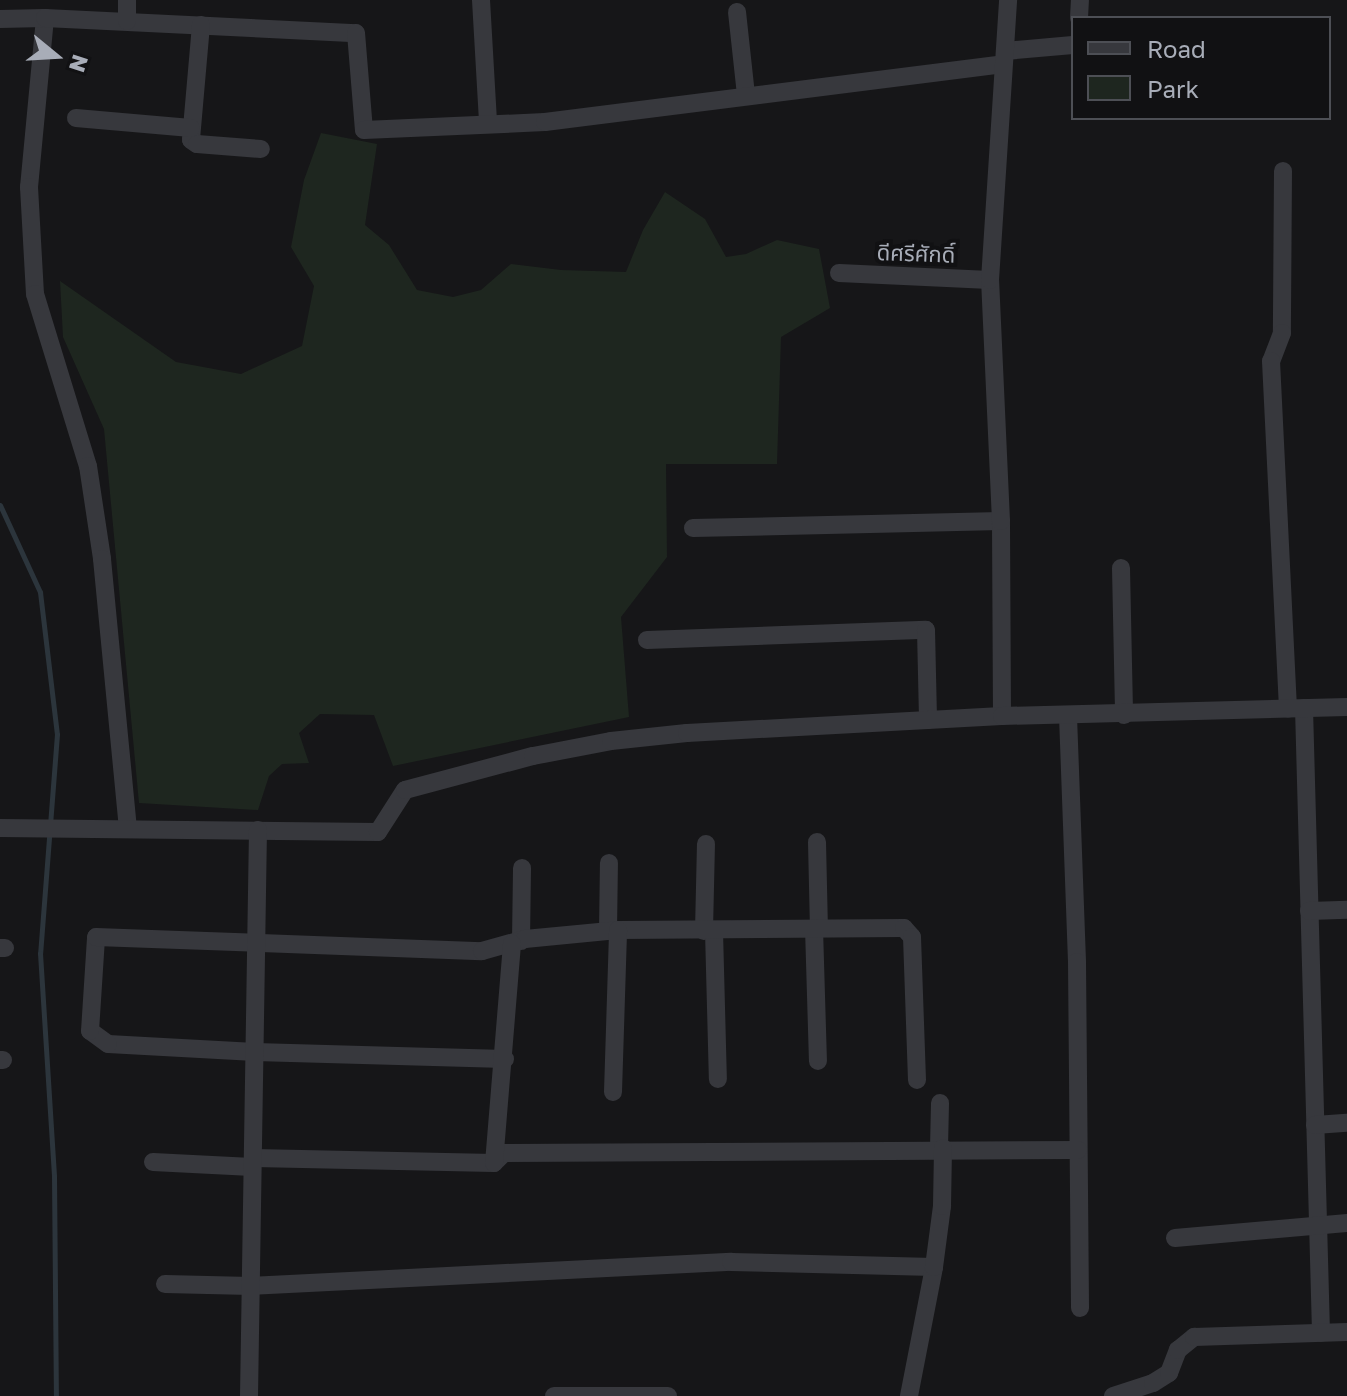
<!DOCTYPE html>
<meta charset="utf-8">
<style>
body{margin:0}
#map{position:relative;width:1347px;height:1396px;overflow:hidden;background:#161618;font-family:"Golos Text","Noto Sans Thai",sans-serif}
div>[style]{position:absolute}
.green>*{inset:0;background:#1e261f}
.stream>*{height:5px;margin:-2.5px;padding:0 2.5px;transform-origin:2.5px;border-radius:2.5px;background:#2c353c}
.minor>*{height:18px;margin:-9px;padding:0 9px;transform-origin:9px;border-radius:9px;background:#37383d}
span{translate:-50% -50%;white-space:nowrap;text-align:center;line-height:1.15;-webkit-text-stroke:8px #111113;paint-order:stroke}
.street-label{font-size:22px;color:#a8adb8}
.legend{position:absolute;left:1071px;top:16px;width:260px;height:104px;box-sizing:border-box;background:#111113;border:2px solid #4d4f55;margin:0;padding:10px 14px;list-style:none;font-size:24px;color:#a8adb8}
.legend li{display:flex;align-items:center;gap:16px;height:40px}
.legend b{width:40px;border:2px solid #4d4f55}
.north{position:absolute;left:16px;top:16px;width:80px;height:80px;-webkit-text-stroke:6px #111113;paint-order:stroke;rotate:108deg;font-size:22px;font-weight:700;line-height:32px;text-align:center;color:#a8adb8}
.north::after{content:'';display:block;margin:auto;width:28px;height:36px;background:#a8adb8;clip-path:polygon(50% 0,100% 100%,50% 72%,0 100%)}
</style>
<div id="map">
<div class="green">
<div style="clip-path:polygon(321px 133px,377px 144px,365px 225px,389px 245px,417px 290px,453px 297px,481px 290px,511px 264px,561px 270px,626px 272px,643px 230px,665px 192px,705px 219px,726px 257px,746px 254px,777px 240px,819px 249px,830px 308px,781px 337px,777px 464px,666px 464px,667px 557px,621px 617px,629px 717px,393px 766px,374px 715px,320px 714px,299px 733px,309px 763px,282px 764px,269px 776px,258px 810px,139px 803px,104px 429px,63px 337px,60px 281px,176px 362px,241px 374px,302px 346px,314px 286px,291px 247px,304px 180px)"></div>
</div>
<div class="stream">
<div style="left:0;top:505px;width:96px;rotate:65.3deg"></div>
<div style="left:40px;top:592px;width:143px;rotate:83.2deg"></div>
<div style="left:57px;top:734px;width:220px;rotate:94.4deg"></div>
<div style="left:40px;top:953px;width:223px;rotate:86.4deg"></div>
<div style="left:54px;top:1176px;width:220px;rotate:89.5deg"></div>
</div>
<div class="minor">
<div style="left:481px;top:0;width:122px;rotate:86.7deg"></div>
<div style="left:737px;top:12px;width:83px;rotate:83.8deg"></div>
<div style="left:45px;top:18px;width:170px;rotate:95.4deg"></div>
<div style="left:29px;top:187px;width:107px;rotate:86.8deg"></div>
<div style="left:35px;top:294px;width:180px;rotate:72.9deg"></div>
<div style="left:88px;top:466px;width:94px;rotate:81.4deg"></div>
<div style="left:102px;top:559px;width:269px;rotate:84.5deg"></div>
<div style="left:1079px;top:18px;width:18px;rotate:-87deg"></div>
<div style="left:0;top:19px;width:45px;rotate:-1.3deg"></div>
<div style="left:45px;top:18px;width:311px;rotate:2.8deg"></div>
<div style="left:356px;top:33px;width:97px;rotate:85.3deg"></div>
<div style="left:364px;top:130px;width:181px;rotate:-2.5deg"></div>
<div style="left:545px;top:122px;width:462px;rotate:-7.2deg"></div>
<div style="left:127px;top:21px;width:21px;rotate:-90deg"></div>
<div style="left:201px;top:25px;width:115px;rotate:95deg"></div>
<div style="left:191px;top:140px;width:7px;rotate:34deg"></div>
<div style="left:197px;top:144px;width:64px;rotate:4.5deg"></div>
<div style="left:1005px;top:51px;width:68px;rotate:-5deg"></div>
<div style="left:76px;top:118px;width:115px;rotate:5deg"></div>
<div style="left:1283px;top:171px;width:162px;rotate:90.4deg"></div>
<div style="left:1282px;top:333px;width:30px;rotate:111deg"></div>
<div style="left:1271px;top:361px;width:348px;rotate:87.2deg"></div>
<div style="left:839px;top:273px;width:151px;rotate:2.7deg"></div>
<div style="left:693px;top:528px;width:308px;rotate:-1.3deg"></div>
<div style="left:1121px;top:568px;width:147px;rotate:88.8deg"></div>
<div style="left:647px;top:640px;width:279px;rotate:-2.1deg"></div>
<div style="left:926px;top:630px;width:90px;rotate:88.7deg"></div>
<div style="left:1304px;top:708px;width:625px;rotate:88.44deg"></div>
<div style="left:1002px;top:716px;width:195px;rotate:-90.3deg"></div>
<div style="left:1001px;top:521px;width:241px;rotate:-92.6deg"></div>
<div style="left:990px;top:280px;width:281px;rotate:-86.3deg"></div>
<div style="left:1068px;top:716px;width:246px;rotate:87.9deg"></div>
<div style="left:1077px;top:962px;width:346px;rotate:89.5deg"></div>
<div style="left:0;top:828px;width:378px;rotate:0.6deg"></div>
<div style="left:378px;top:832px;width:50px;rotate:-57.3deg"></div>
<div style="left:405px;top:790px;width:132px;rotate:-14.9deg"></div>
<div style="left:533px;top:756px;width:79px;rotate:-10.9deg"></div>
<div style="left:611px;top:741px;width:76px;rotate:-6deg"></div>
<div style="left:687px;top:733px;width:315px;rotate:-3.1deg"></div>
<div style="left:1002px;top:716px;width:345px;rotate:-1.5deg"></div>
<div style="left:817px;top:842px;width:86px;rotate:88.7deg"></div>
<div style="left:1309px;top:911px;width:38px;rotate:-2deg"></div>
<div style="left:814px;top:928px;width:133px;rotate:88.3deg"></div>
<div style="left:608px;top:931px;width:68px;rotate:-89.2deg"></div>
<div style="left:704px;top:931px;width:87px;rotate:-88.7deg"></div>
<div style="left:714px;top:931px;width:148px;rotate:88.5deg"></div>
<div style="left:521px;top:941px;width:73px;rotate:-89.2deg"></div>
<div style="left:0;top:948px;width:5px"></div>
<div style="left:505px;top:1059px;width:250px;rotate:-178.4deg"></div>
<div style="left:255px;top:1052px;width:147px;rotate:-176.9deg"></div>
<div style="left:108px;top:1044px;width:22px;rotate:-144deg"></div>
<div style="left:90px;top:1031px;width:94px;rotate:-86.3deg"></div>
<div style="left:96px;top:937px;width:386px;rotate:2.1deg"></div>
<div style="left:482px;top:951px;width:45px;rotate:-15.6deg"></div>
<div style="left:525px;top:939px;width:93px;rotate:-5.5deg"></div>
<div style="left:618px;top:930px;width:286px;rotate:-0.4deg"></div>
<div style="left:904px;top:928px;width:12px;rotate:48deg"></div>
<div style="left:912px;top:937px;width:143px;rotate:88deg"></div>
<div style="left:0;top:1060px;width:3px"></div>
<div style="left:613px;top:1092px;width:162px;rotate:-88.2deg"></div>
<div style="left:1315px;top:1125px;width:32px;rotate:-4deg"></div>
<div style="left:939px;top:1148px;width:45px;rotate:-88.7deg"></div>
<div style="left:254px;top:1158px;width:240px;rotate:1.2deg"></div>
<div style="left:494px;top:1163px;width:14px;rotate:-45deg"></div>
<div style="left:504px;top:1153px;width:574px;rotate:-0.3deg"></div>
<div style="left:153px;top:1162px;width:99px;rotate:2.9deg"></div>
<div style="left:494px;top:1163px;width:220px;rotate:-85.3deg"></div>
<div style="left:1175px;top:1238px;width:173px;rotate:-5deg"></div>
<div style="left:165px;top:1284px;width:86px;rotate:1.3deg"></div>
<div style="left:251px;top:1286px;width:481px;rotate:-2.9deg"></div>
<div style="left:731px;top:1262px;width:203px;rotate:1.4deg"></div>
<div style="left:249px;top:1396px;width:566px;rotate:-89.09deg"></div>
<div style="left:554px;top:1396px;width:114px"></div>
<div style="left:909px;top:1396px;width:131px;rotate:-79deg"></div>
<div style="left:934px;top:1267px;width:62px;rotate:-82.5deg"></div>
<div style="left:942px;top:1206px;width:58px;rotate:-89deg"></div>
<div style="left:1113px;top:1396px;width:42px;rotate:-18deg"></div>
<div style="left:1153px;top:1383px;width:19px;rotate:-32deg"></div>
<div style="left:1169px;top:1373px;width:25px;rotate:-69deg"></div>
<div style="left:1178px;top:1350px;width:21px;rotate:-39deg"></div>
<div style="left:1194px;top:1337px;width:153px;rotate:-1.9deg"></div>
</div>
<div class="street-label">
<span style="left:916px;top:253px;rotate:2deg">ดีศรีศักดิ์</span>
</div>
<ul class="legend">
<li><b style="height:10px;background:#37383d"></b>Road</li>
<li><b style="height:22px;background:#1e261f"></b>Park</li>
</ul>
<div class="north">N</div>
</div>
